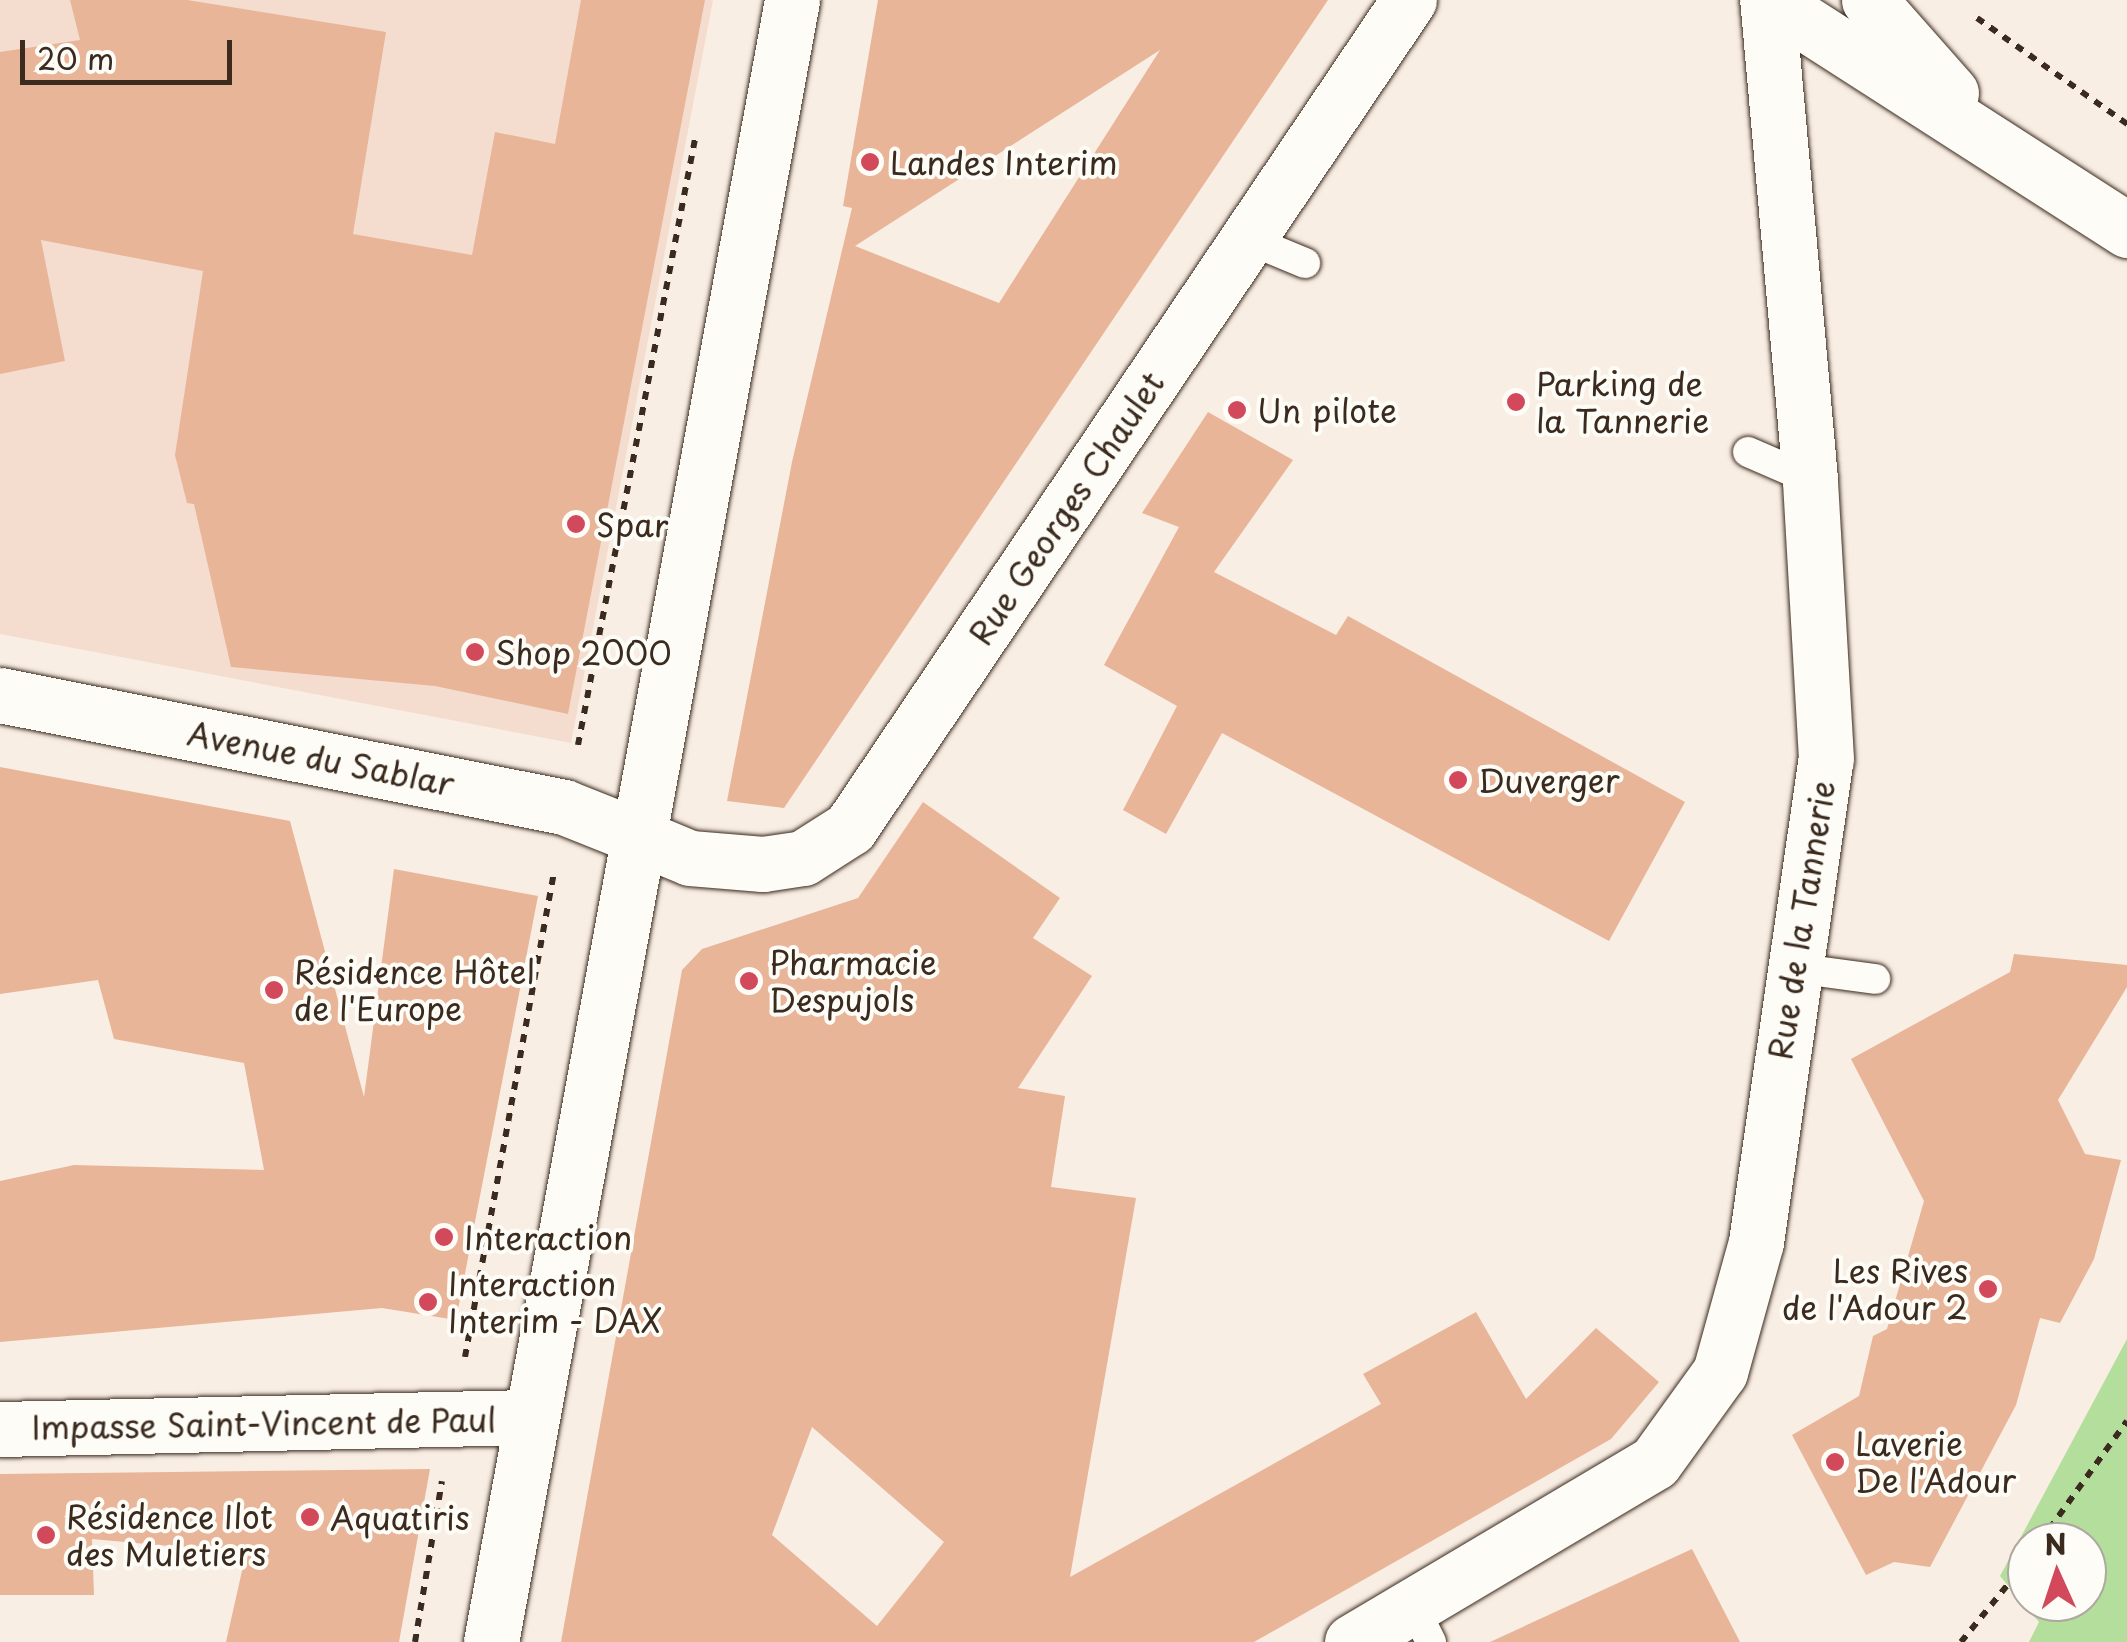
<!DOCTYPE html>
<meta charset="utf-8">
<style>
body{margin:0}
#map{position:relative;width:2127px;height:1642px;overflow:hidden;background:#f9eee4;font-family:"Playpen Sans",sans-serif}
div>[style]{position:absolute}
.built>*{inset:0;background:#f4ddce}
.green>*{inset:0;background:#b3de9c}
.building>*{inset:0;background:#e8b599}
.path>*{height:6px;margin-top:-3px;transform-origin:0;background:repeating-linear-gradient(90deg,#3b2a1e 0 8px,transparent 0 16px)}
.roads{filter:drop-shadow(0 0 2px #3b2a1e) drop-shadow(0 0 2px #3b2a1e)}
.service>*{height:30px;margin:-15px;padding:0 15px;transform-origin:15px;border-radius:15px;background:#fdfcf7}
.minor>*{height:55px;margin:-27.5px;padding:0 27.5px;transform-origin:27.5px;border-radius:27.5px;background:#fdfcf7}
.secondary>*{height:55px;margin:-27.5px;padding:0 27.5px;transform-origin:27.5px;border-radius:27.5px;background:#fdfcf7}
.dots>*{width:28px;height:28px;translate:-50% -50%;box-sizing:border-box;border:5px solid #fdfcf7;border-radius:50%}
span{translate:-50% -50%;white-space:nowrap;text-align:center;line-height:1.15;-webkit-text-stroke:8px #fdfcf7;paint-order:stroke}
.poi-label{font-size:32px;color:#3b2a1e}
.left{translate:0 -50%;text-align:left}
.right{translate:-100% -50%;text-align:right}
.street-label{font-size:32px;color:#3b2a1e}
.north{position:absolute;left:2007px;top:1522px;width:100px;height:100px;box-sizing:border-box;background:#fdfcf7;border:2px solid #afa8a0;border-radius:50%;rotate:357deg;font-size:28px;font-weight:700;line-height:40px;text-align:center;color:#3b2a1e}
.north::after{content:'';display:block;margin:auto;width:35px;height:45px;background:#d1495b;clip-path:polygon(50% 0,100% 100%,50% 72%,0 100%)}
.scale{position:absolute;left:20px;top:40px;width:212px;height:45px;box-sizing:border-box;border:5px solid #3b2a1e;border-top:0;padding-left:12px;font-size:30px;line-height:35px;white-space:nowrap;color:#3b2a1e;-webkit-text-stroke:8px #fdfcf7;paint-order:stroke}
</style>
<div id="map">
<div class="built">
<div style="clip-path:polygon(0 0,713px 0,571px 743px,0 634px)"></div>
</div>
<div class="green">
<div style="clip-path:polygon(evenodd,2127px 1339px,2127px 1642px,2029px 1642px,2039px 1622px,2000px 1576px,2127px 1339px,2027px 1542px,2087px 1542px,2087px 1602px,2027px 1602px,2027px 1542px)"></div>
</div>
<div class="building">
<div style="clip-path:polygon(70px 0,187px 0,386px 32px,353px 234px,472px 255px,495px 132px,555px 144px,581px 0,705px 0,568px 714px,435px 686px,231px 667px,194px 504px,187px 503px,175px 455px,203px 271px,41px 240px,65px 361px,0 374px,0 52px,80px 40px)"></div>
<div style="clip-path:polygon(evenodd,878px 0,1328px 0,784px 808px,727px 801px,792px 462px,852px 208px,843px 206px,878px 0,1160px 50px,999px 303px,855px 246px,1160px 50px)"></div>
<div style="clip-path:polygon(1208px 412px,1293px 460px,1214px 572px,1336px 635px,1348px 616px,1685px 802px,1609px 941px,1222px 733px,1166px 834px,1123px 810px,1177px 706px,1104px 665px,1179px 527px,1142px 513px)"></div>
<div style="clip-path:polygon(0 767px,290px 821px,364px 1097px,394px 869px,538px 896px,456px 1320px,382px 1308px,0 1342px,0 1181px,74px 1165px,264px 1170px,244px 1063px,114px 1039px,98px 980px,0 994px)"></div>
<div style="clip-path:polygon(evenodd,923px 802px,1060px 898px,1033px 938px,1092px 976px,1018px 1088px,1065px 1096px,1051px 1187px,1136px 1198px,1070px 1577px,1381px 1404px,1363px 1374px,1476px 1312px,1526px 1399px,1596px 1328px,1659px 1382px,1611px 1439px,1254px 1642px,561px 1642px,682px 970px,702px 949px,858px 898px,923px 802px,812px 1427px,944px 1542px,877px 1626px,772px 1535px,812px 1427px)"></div>
<div style="clip-path:polygon(2014px 954px,2127px 965px,2127px 987px,2058px 1100px,2085px 1154px,2121px 1160px,2094px 1259px,2060px 1323px,2040px 1318px,2016px 1405px,1930px 1567px,1894px 1562px,1866px 1575px,1792px 1435px,1859px 1396px,1873px 1336px,1887px 1329px,1924px 1201px,1851px 1059px,2010px 972px)"></div>
<div style="clip-path:polygon(430px 1469px,399px 1642px,226px 1642px,246px 1553px,92px 1539px,94px 1595px,0 1595px,0 1474px)"></div>
<div style="clip-path:polygon(1692px 1549px,1740px 1642px,1490px 1642px)"></div>
</div>
<div class="path">
<div style="left:1977px;top:18px;width:184px;rotate:35.2deg"></div>
<div style="left:578px;top:745px;width:622px;rotate:-79.07deg"></div>
<div style="left:465px;top:1357px;width:493px;rotate:-79.6deg"></div>
<div style="left:2040px;top:1542px;width:149px;rotate:-54.3deg"></div>
<div style="left:415px;top:1642px;width:163px;rotate:-80.5deg"></div>
<div style="left:1961px;top:1642px;width:104px;rotate:-50.8deg"></div>
</div>
<div class="roads">
<div class="service">
<div style="left:1247px;top:239px;width:63px;rotate:22.5deg"></div>
<div style="left:1748px;top:452px;width:68px;rotate:23.5deg"></div>
<div style="left:1794px;top:968px;width:82px;rotate:7.7deg"></div>
<div style="left:1413px;top:1606px;width:40px;rotate:63.4deg"></div>
</div>
<div class="minor">
<div style="left:0;top:695px;width:575px;rotate:11.23deg"></div>
<div style="left:564px;top:807px;width:79px;rotate:21.7deg"></div>
<div style="left:0;top:1429px;width:528px;rotate:-1.3deg"></div>
<div style="left:1352px;top:1642px;width:352px;rotate:-30.7deg"></div>
<div style="left:1655px;top:1462px;width:111px;rotate:-54.2deg"></div>
<div style="left:1720px;top:1372px;width:135px;rotate:-74.5deg"></div>
<div style="left:1756px;top:1242px;width:488px;rotate:-81.8deg"></div>
<div style="left:1826px;top:759px;width:280px;rotate:-93.3deg"></div>
<div style="left:1810px;top:479px;width:481px;rotate:-95.1deg"></div>
</div>
<div class="secondary">
<div style="left:1769px;top:0;width:426px;rotate:32.7deg"></div>
<div style="left:1869px;top:0;width:124px;rotate:48.6deg"></div>
<div style="left:637px;top:836px;width:57px;rotate:22.5deg"></div>
<div style="left:690px;top:858px;width:73px;rotate:4.7deg"></div>
<div style="left:763px;top:864px;width:40px;rotate:-8.5deg"></div>
<div style="left:803px;top:858px;width:56px;rotate:-32.6deg"></div>
<div style="left:850px;top:828px;width:999px;rotate:-55.98deg"></div>
<div style="left:491px;top:1642px;width:1669px;rotate:-79.61deg"></div>
</div>
</div>
<div class="dots">
<div style="left:870px;top:162px;background:#d1495b"></div>
<div style="left:1516px;top:402px;background:#d1495b"></div>
<div style="left:1237px;top:410px;background:#d1495b"></div>
<div style="left:576px;top:524px;background:#d1495b"></div>
<div style="left:475px;top:652px;background:#d1495b"></div>
<div style="left:1458px;top:780px;background:#d1495b"></div>
<div style="left:749px;top:981px;background:#d1495b"></div>
<div style="left:274px;top:990px;background:#d1495b"></div>
<div style="left:444px;top:1237px;background:#d1495b"></div>
<div style="left:1988px;top:1289px;background:#d1495b"></div>
<div style="left:428px;top:1302px;background:#d1495b"></div>
<div style="left:1835px;top:1462px;background:#d1495b"></div>
<div style="left:310px;top:1517px;background:#d1495b"></div>
<div style="left:46px;top:1535px;background:#d1495b"></div>
</div>
<div class="poi-label">
<span class="left" style="left:890px;top:162px">Landes Interim</span>
<span class="left" style="left:1536px;top:402px">Parking de<br>la Tannerie</span>
<span class="left" style="left:1257px;top:410px">Un pilote</span>
<span class="left" style="left:596px;top:524px">Spar</span>
<span class="left" style="left:495px;top:652px">Shop 2000</span>
<span class="left" style="left:1478px;top:780px">Duverger</span>
<span class="left" style="left:769px;top:981px">Pharmacie<br>Despujols</span>
<span class="left" style="left:294px;top:990px">Résidence Hôtel<br>de l'Europe</span>
<span class="left" style="left:464px;top:1237px">Interaction</span>
<span class="right" style="left:1968px;top:1289px">Les Rives<br>de l'Adour 2</span>
<span class="left" style="left:448px;top:1302px">Interaction<br>Interim - DAX</span>
<span class="left" style="left:1855px;top:1462px">Laverie<br>De l'Adour</span>
<span class="left" style="left:66px;top:1535px">Résidence Ilot<br>des Muletiers</span>
<span class="left" style="left:330px;top:1517px">Aquatiris</span>
</div>
<div class="street-label">
<span style="left:1066px;top:508px;rotate:-56deg">Rue Georges Chaulet</span>
<span style="left:321px;top:758px;rotate:11deg">Avenue du Sablar</span>
<span style="left:1801px;top:920px;rotate:-81deg">Rue de la Tannerie</span>
<span style="left:264px;top:1423px;rotate:-1deg">Impasse Saint-Vincent de Paul</span>
</div>
<div class="north">N</div>
<div class="scale">20 m</div>
</div>
